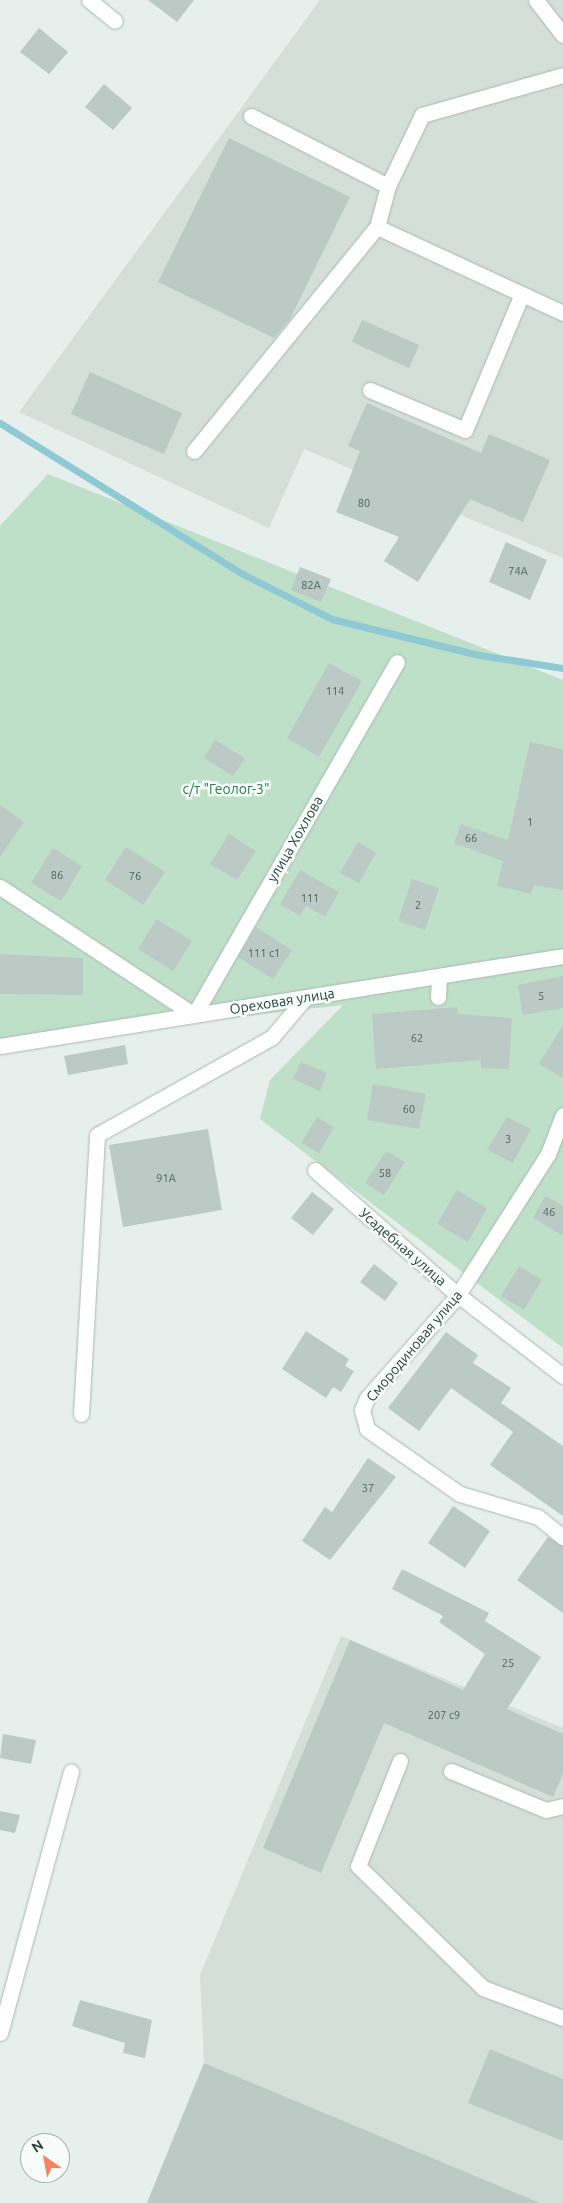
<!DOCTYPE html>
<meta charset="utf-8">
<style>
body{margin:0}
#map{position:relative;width:563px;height:2203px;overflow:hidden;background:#e6efeb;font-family:Ubuntu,sans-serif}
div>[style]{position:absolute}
.built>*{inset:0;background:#d4dfda}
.green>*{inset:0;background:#bfe0c8}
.stream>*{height:7px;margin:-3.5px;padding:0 3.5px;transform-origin:3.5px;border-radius:3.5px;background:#8ec9d4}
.building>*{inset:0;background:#bbcac4}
.roads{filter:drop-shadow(0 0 1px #a8b8b2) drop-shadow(0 0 1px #a8b8b2)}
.minor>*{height:15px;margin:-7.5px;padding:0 7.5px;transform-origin:7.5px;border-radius:7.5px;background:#fff}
span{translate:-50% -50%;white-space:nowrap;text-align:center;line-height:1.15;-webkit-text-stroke:5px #f7fbf9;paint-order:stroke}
.number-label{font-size:11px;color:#4a645c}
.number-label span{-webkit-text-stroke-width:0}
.park-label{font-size:14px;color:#2d7a4b}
.street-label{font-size:14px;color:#24423a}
.north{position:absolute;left:20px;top:2133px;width:50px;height:50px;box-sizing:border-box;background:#f7fbf9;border:1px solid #a3b1ad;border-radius:50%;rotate:327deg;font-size:14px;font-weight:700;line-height:20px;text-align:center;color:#24423a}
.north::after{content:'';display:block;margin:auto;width:18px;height:22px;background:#f4845f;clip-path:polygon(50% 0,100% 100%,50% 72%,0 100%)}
</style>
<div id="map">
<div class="built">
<div style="clip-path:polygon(320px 0,563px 0,563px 558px,304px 449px,269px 528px,19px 412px)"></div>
<div style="clip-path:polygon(341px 1636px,563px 1728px,563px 2203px,147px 2203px,204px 2063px,200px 1975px)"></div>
</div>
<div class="green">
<div style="clip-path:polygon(48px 474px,563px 680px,563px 1348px,260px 1119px,270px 1080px,343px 1005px,0 1044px,0 526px)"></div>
</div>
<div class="stream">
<div style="left:0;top:423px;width:286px;rotate:31.9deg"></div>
<div style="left:243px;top:574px;width:100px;rotate:26.8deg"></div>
<div style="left:332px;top:619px;width:151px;rotate:13.8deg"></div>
<div style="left:479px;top:655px;width:85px;rotate:8.8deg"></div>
</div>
<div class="building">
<div style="clip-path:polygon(148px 0,194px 0,177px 22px)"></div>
<div style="clip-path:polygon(39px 28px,68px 52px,49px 74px,20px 52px)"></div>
<div style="clip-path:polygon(104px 84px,132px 108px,113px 130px,85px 107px)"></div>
<div style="clip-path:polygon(229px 138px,350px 197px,290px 319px,274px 338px,158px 282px)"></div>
<div style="clip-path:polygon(362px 320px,419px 345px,409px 368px,352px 342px)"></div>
<div style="clip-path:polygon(90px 372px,182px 413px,164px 454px,71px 414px)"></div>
<div style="clip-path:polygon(367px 403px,481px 453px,489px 434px,550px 460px,523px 522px,470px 499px,418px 582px,384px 561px,399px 537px,336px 512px,360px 451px,348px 446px)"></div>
<div style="clip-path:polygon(506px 542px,547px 560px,530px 600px,489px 582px)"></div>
<div style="clip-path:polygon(300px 567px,331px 579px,321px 602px,291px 590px)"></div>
<div style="clip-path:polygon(329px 663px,362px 681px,319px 757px,287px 738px)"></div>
<div style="clip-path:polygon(215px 740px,245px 758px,233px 776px,204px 758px)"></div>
<div style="clip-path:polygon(530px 742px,563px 749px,563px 890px,534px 885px,531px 894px,497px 886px,503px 861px,454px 843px,461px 824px,508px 840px)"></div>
<div style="clip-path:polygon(0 805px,24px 822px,0 857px)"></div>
<div style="clip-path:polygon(229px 834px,256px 851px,237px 880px,210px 864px)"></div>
<div style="clip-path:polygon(358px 842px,376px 853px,359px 883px,340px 873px)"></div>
<div style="clip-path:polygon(126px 847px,165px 872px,143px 905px,105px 880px)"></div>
<div style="clip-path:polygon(53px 848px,82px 866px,61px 901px,31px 883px)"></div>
<div style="clip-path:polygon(300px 870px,339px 892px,325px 917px,306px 906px,300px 916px,280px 904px)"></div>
<div style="clip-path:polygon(412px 879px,439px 888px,425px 930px,398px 921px)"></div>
<div style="clip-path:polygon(157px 919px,192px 941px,173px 971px,138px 949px)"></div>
<div style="clip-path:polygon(256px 927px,292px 950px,273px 979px,238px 957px)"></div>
<div style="clip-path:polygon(0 954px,83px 958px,83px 995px,0 994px)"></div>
<div style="clip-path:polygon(563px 976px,563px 1008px,523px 1015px,518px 985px)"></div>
<div style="clip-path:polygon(457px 1007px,458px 1014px,512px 1018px,509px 1069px,481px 1068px,481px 1060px,376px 1069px,372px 1014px)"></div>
<div style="clip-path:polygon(563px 1025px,563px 1078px,539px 1064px)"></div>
<div style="clip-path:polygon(125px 1045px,128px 1064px,68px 1075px,64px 1056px)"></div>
<div style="clip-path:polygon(301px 1062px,327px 1073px,320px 1091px,293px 1079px)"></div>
<div style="clip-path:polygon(373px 1084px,426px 1094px,419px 1129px,367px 1120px)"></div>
<div style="clip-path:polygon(317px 1117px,334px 1127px,319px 1153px,301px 1143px)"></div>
<div style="clip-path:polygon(507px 1117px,531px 1129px,513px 1163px,487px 1150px)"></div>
<div style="clip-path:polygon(208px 1129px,222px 1210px,123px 1227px,109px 1145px)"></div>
<div style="clip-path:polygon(386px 1151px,405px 1162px,384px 1195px,365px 1183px)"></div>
<div style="clip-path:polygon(457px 1190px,487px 1208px,468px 1242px,437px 1224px)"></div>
<div style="clip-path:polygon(312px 1192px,334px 1209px,313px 1235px,291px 1218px)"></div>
<div style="clip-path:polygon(545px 1196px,563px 1206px,563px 1236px,533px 1218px)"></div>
<div style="clip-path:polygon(374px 1264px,398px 1283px,385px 1301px,360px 1282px)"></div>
<div style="clip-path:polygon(519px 1266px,542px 1280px,524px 1310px,501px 1296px)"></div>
<div style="clip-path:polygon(306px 1331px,349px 1359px,345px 1366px,354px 1371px,341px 1392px,333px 1387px,326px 1398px,282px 1369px)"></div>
<div style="clip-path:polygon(446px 1332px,478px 1355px,473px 1363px,511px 1388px,501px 1403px,563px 1446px,563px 1516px,490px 1465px,513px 1432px,451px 1388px,419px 1431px,388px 1408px)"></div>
<div style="clip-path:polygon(368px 1458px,396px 1477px,330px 1560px,302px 1541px,325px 1507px,332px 1512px)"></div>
<div style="clip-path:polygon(453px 1506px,490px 1531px,465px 1568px,428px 1543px)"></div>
<div style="clip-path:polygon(548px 1537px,563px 1546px,563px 1613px,517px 1580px)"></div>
<div style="clip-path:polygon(402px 1569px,489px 1613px,485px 1621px,541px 1657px,507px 1709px,563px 1734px,563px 1774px,553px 1797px,384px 1723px,321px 1873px,263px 1848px,350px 1640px,463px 1690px,485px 1654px,439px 1622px,443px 1616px,392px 1589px)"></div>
<div style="clip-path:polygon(3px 1734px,36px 1740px,31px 1764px,0 1758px)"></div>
<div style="clip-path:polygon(0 1811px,20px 1815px,15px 1833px,0 1830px)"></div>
<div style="clip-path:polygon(80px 2000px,152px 2020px,145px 2058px,123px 2053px,125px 2043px,72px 2026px)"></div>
<div style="clip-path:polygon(490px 2049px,563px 2079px,563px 2141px,468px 2103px)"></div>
<div style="clip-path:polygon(204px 2063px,540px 2203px,147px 2203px)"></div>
</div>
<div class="roads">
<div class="minor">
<div style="left:89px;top:0;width:33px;rotate:39deg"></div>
<div style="left:536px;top:0;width:44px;rotate:52.4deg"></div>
<div style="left:251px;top:116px;width:154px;rotate:27.1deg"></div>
<div style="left:377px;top:227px;width:42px;rotate:-75deg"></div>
<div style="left:388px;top:186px;width:79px;rotate:-64.4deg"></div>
<div style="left:422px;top:115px;width:147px;rotate:-15.8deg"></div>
<div style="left:370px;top:390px;width:103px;rotate:22.8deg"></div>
<div style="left:465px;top:430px;width:147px;rotate:-67.3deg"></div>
<div style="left:194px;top:451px;width:289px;rotate:-50.8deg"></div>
<div style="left:377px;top:227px;width:205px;rotate:24.8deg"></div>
<div style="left:0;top:887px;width:232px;rotate:33.4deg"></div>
<div style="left:194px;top:1015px;width:407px;rotate:-60.1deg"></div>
<div style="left:438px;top:997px;width:21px;rotate:-87deg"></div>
<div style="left:0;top:1046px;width:570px;rotate:-9.08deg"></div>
<div style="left:563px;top:1115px;width:42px;rotate:111deg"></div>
<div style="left:548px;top:1154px;width:167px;rotate:122.6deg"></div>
<div style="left:458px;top:1295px;width:137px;rotate:131.5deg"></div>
<div style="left:367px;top:1398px;width:13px;rotate:113deg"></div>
<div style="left:362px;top:1410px;width:20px;rotate:75deg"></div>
<div style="left:367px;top:1429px;width:113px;rotate:35deg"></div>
<div style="left:460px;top:1494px;width:81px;rotate:16.4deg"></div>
<div style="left:538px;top:1517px;width:32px;rotate:39deg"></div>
<div style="left:315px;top:1170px;width:190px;rotate:41.2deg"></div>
<div style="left:458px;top:1295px;width:133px;rotate:37.6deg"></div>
<div style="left:81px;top:1414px;width:279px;rotate:-86.7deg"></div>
<div style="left:97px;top:1135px;width:201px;rotate:-29.2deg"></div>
<div style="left:272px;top:1037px;width:51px;rotate:-49.8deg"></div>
<div style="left:400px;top:1761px;width:113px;rotate:111.8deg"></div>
<div style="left:358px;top:1866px;width:175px;rotate:44.3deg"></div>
<div style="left:483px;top:1988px;width:85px;rotate:20.6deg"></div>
<div style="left:451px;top:1771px;width:103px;rotate:22.3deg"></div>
<div style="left:546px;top:1810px;width:17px;rotate:-13deg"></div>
<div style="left:0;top:2033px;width:271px;rotate:-74.8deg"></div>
</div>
</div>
<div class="number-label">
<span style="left:364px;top:503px">80</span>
<span style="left:518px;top:571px">74А</span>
<span style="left:311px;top:585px">82А</span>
<span style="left:335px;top:691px">114</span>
<span style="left:530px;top:822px">1</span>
<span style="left:471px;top:838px">66</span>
<span style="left:57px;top:875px">86</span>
<span style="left:135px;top:876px">76</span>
<span style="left:310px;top:898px">111</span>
<span style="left:418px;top:905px">2</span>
<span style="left:264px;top:953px">111 с1</span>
<span style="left:541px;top:996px">5</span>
<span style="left:417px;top:1038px">62</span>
<span style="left:409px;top:1109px">60</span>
<span style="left:508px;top:1139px">3</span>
<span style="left:385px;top:1173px">58</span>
<span style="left:166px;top:1178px">91А</span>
<span style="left:549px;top:1212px">46</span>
<span style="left:368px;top:1488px">37</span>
<span style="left:508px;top:1663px">25</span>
<span style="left:444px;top:1715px">207 с9</span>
</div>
<div class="park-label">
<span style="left:226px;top:789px">с/т "Геолог-3"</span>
</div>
<div class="street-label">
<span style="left:295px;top:839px;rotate:-60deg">улица Хохлова</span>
<span style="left:282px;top:1001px;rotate:-9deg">Ореховая улица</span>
<span style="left:403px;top:1247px;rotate:41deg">Усадебная улица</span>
<span style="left:414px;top:1346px;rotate:-50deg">Смородиновая улица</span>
</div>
<div class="north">N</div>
</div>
